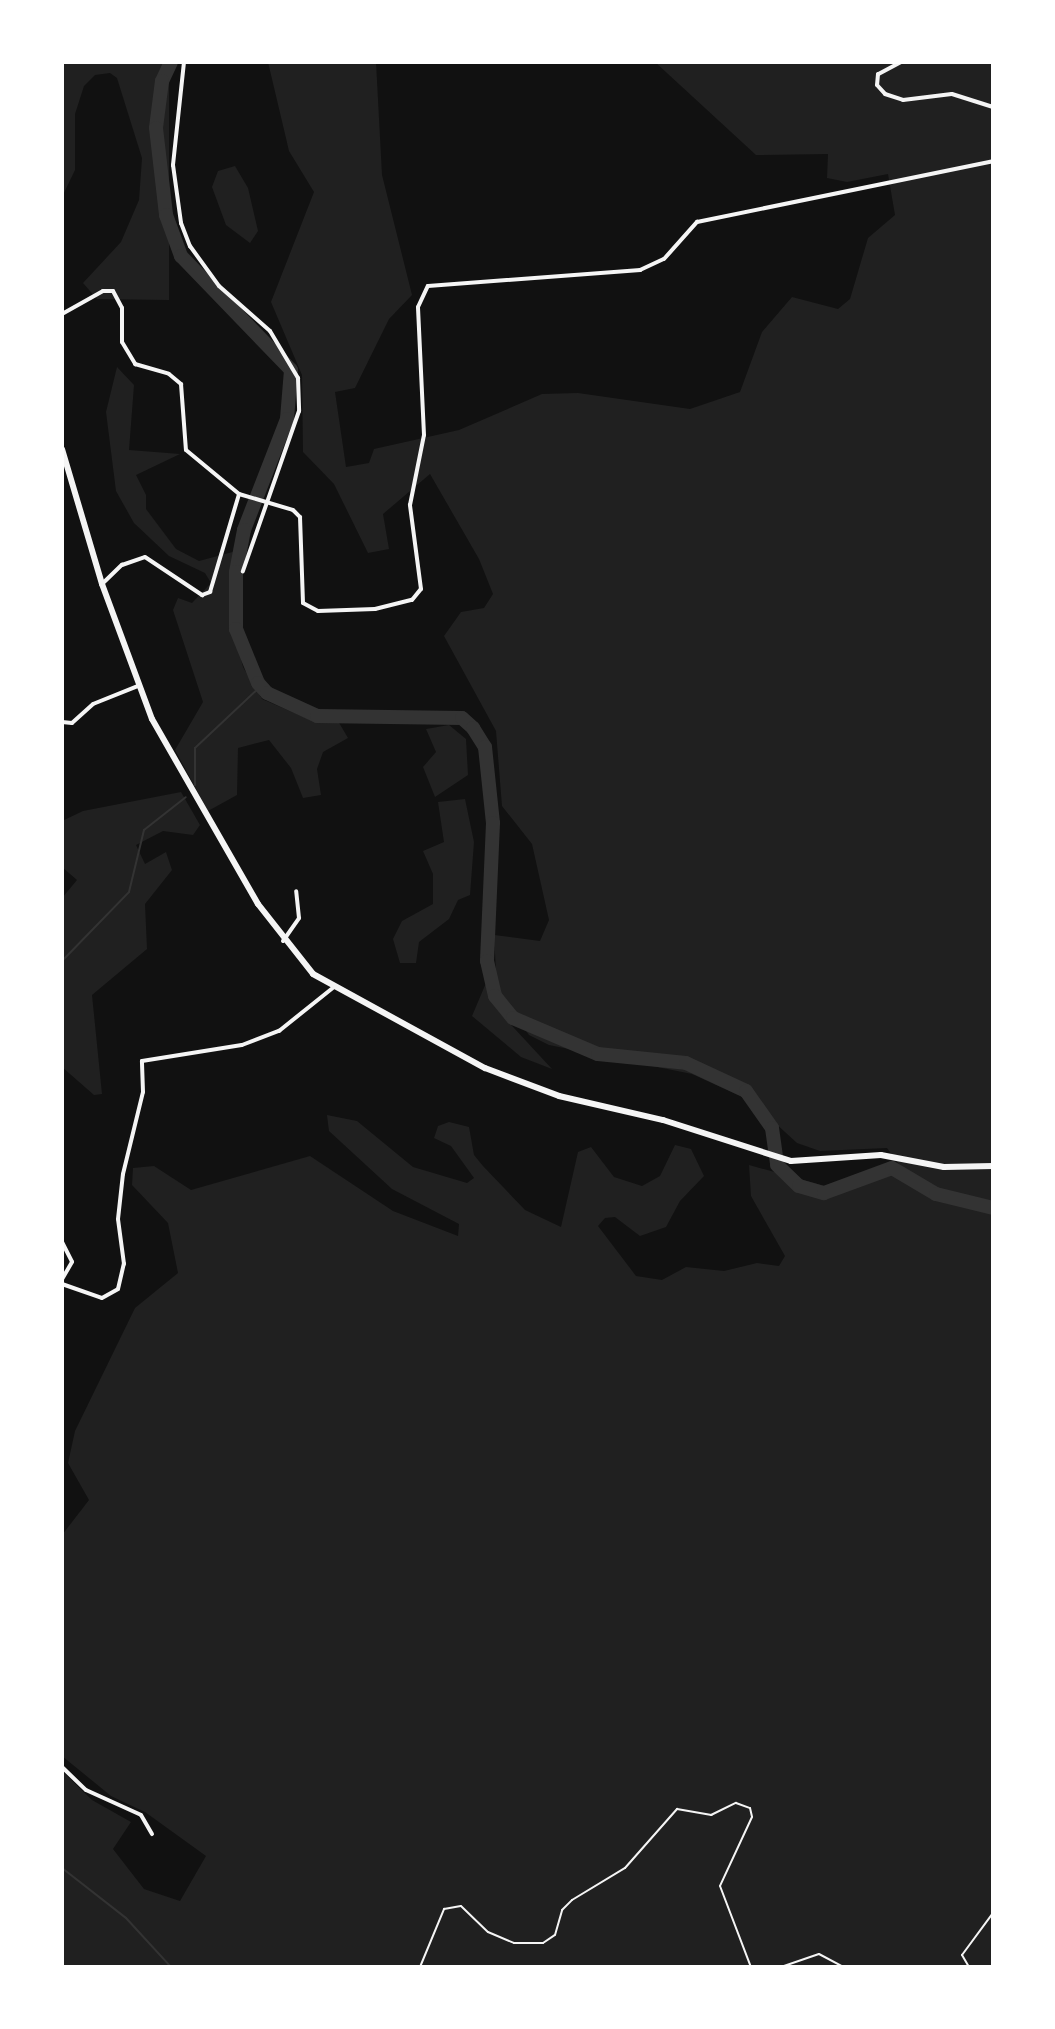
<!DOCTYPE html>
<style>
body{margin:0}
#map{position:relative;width:1055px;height:2029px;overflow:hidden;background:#111;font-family:"Exo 2",sans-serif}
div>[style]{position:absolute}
.green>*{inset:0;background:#202020}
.stream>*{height:2px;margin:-1px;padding:0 1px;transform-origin:1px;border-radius:1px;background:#333}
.river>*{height:14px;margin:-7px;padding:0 7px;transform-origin:7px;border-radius:7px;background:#333}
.path>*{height:2px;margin:-1px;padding:0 1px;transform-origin:1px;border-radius:1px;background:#f5f5f5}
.minor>*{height:4px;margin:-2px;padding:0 2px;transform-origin:2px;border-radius:2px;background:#f5f5f5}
.secondary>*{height:6px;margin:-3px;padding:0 3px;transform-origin:3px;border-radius:3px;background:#f5f5f5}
span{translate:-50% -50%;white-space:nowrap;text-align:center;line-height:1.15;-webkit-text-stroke:6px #fff;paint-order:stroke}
.frame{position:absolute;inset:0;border:64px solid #fff;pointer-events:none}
</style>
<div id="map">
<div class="green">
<div style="clip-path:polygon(62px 62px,169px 62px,169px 300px,97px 299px,83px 283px,121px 242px,139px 200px,142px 158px,117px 78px,110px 73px,95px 75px,84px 86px,75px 114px,75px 170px,62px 197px)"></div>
<div style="clip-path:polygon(268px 62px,376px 62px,382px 175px,412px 295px,389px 319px,355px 388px,335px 392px,346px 467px,369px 463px,374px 449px,459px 430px,542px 394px,578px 393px,690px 409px,740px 392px,762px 332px,792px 297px,838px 309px,850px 299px,868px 238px,895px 215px,888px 174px,847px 182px,827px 178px,828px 154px,756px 155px,655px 62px,993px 62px,993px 1967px,62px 1967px,62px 1771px,92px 1800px,131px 1822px,113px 1849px,144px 1889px,180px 1901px,206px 1856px,145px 1812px,111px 1796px,62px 1756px,62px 1535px,89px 1500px,68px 1463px,75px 1431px,135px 1308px,178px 1273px,168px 1223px,132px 1185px,133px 1168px,154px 1166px,191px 1190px,310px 1156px,393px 1211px,458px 1236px,459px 1224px,392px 1189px,329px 1131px,327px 1115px,357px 1121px,413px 1167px,467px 1183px,474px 1178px,451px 1146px,434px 1138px,438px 1126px,449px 1122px,469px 1127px,474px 1155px,483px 1166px,525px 1210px,561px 1227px,578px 1152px,591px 1147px,614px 1177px,642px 1186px,660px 1176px,675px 1145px,691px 1149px,704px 1176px,680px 1201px,666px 1227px,640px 1236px,615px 1217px,605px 1218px,598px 1226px,636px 1276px,662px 1280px,686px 1267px,724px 1271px,757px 1263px,779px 1266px,785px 1256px,751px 1196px,749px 1165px,832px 1188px,901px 1167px,887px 1148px,820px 1151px,797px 1143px,751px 1101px,692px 1074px,549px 1045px,529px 1035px,497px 989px,494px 935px,540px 941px,549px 920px,532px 844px,502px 806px,496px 731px,444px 636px,461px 612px,484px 608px,493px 594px,479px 559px,430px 474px,383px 514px,389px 549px,368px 553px,334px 484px,303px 452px,302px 375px,271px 302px,314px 192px,289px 151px)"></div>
<div style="clip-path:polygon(235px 166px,248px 188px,258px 231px,250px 243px,226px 225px,212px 187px,218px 171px)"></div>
<div style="clip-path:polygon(117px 367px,134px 385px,129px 450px,180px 454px,136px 475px,146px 495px,146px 509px,176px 549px,199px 561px,240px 550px,229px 611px,243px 667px,262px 699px,313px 721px,338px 721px,348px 738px,323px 752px,317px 769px,321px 795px,303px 798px,291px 768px,269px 740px,238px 748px,237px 795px,208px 811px,175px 750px,203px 702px,173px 610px,178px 598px,192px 603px,211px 583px,205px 573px,169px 556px,134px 523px,116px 491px,106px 412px)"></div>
<div style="clip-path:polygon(449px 725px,466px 739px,468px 775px,435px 797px,423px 767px,436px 752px,426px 729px)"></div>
<div style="clip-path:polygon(181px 792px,200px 825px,193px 835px,163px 831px,136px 845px,145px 864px,166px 852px,172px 870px,145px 904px,147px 949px,92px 995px,102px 1094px,94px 1095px,62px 1067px,62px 898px,77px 880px,62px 867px,62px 821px,83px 811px)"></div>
<div style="clip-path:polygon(465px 799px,474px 842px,470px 895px,458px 900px,449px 919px,419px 942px,416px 963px,400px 963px,393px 939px,402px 921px,433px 904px,433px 874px,423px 851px,444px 842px,438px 802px)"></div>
<div style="clip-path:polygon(486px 983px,500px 1013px,552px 1069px,521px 1057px,472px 1016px)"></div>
</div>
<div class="stream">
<div style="left:195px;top:785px;width:37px;rotate:-90deg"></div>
<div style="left:195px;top:748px;width:91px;rotate:-43.2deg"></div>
<div style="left:62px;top:961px;width:96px;rotate:-45.8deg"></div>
<div style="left:129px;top:892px;width:64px;rotate:-76.4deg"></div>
<div style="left:144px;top:830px;width:53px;rotate:-38.2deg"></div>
<div style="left:62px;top:1868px;width:81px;rotate:38deg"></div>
<div style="left:126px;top:1918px;width:67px;rotate:47.4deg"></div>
</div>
<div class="river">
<div style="left:171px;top:62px;width:21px;rotate:115deg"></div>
<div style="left:162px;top:81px;width:47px;rotate:97.3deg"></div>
<div style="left:156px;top:128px;width:88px;rotate:83.4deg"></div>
<div style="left:166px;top:215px;width:44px;rotate:69.9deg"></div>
<div style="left:181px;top:256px;width:158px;rotate:46deg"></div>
<div style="left:291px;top:370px;width:49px;rotate:94.7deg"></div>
<div style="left:287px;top:419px;width:119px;rotate:111.2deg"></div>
<div style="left:244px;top:530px;width:43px;rotate:100.8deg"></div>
<div style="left:236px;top:572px;width:57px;rotate:90deg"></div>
<div style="left:236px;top:629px;width:58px;rotate:67.8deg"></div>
<div style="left:258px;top:683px;width:13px;rotate:48deg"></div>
<div style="left:267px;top:693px;width:55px;rotate:24.7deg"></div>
<div style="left:317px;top:716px;width:145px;rotate:0.8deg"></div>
<div style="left:462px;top:718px;width:15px;rotate:42deg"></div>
<div style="left:473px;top:728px;width:22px;rotate:58deg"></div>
<div style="left:485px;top:747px;width:76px;rotate:84deg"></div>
<div style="left:493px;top:823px;width:138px;rotate:92.5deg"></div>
<div style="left:487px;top:961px;width:36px;rotate:77deg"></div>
<div style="left:495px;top:996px;width:28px;rotate:51deg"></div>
<div style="left:513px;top:1018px;width:92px;rotate:23deg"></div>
<div style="left:598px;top:1054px;width:88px;rotate:5.8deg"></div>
<div style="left:686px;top:1063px;width:66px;rotate:25deg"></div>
<div style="left:746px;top:1091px;width:45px;rotate:54.9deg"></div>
<div style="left:772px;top:1128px;width:37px;rotate:82deg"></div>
<div style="left:777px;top:1165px;width:30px;rotate:44deg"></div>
<div style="left:799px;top:1186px;width:26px;rotate:16deg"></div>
<div style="left:824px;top:1193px;width:72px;rotate:-20.2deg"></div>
<div style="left:892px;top:1168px;width:51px;rotate:30.6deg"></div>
<div style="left:936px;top:1194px;width:59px;rotate:13.8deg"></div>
</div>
<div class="path">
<div style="left:420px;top:1967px;width:63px;rotate:-67.5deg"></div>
<div style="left:444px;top:1909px;width:17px;rotate:-10deg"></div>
<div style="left:461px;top:1906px;width:37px;rotate:44deg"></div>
<div style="left:488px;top:1932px;width:28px;rotate:23deg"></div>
<div style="left:514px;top:1943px;width:29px"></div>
<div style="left:543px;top:1943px;width:14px;rotate:-34deg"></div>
<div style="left:555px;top:1935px;width:26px;rotate:-74deg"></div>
<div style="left:562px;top:1910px;width:14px;rotate:-45deg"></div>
<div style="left:572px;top:1900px;width:62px;rotate:-31.1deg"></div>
<div style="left:625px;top:1868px;width:79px;rotate:-48.6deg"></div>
<div style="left:677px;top:1809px;width:35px;rotate:10deg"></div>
<div style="left:711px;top:1815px;width:28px;rotate:-26deg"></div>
<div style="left:736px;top:1803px;width:15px;rotate:20deg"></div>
<div style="left:750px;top:1808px;width:9px;rotate:77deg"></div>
<div style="left:752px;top:1817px;width:76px;rotate:114.9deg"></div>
<div style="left:720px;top:1886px;width:87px;rotate:69.1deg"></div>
<div style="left:781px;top:1967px;width:40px;rotate:-18.9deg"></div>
<div style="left:819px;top:1954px;width:27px;rotate:28deg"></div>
<div style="left:969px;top:1967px;width:14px;rotate:-120deg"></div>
<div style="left:962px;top:1955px;width:52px;rotate:-53.6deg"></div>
</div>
<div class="minor">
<div style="left:184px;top:62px;width:104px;rotate:96.1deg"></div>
<div style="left:173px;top:165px;width:59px;rotate:82.1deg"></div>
<div style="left:181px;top:223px;width:25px;rotate:69deg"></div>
<div style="left:190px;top:246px;width:49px;rotate:54.1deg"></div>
<div style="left:219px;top:286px;width:68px;rotate:41.4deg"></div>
<div style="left:270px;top:331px;width:55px;rotate:59.2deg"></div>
<div style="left:298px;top:378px;width:33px;rotate:88deg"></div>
<div style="left:299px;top:411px;width:170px;rotate:109.3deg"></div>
<div style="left:901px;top:62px;width:26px;rotate:152deg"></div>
<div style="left:878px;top:74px;width:11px;rotate:95deg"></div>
<div style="left:877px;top:85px;width:12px;rotate:48deg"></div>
<div style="left:885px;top:94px;width:19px;rotate:18deg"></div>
<div style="left:903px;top:100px;width:49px;rotate:-7deg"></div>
<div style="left:952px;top:94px;width:43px;rotate:17.6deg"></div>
<div style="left:62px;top:314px;width:47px;rotate:-29.3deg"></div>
<div style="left:103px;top:291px;width:10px"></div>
<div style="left:113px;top:291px;width:19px;rotate:62deg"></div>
<div style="left:122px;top:308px;width:34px;rotate:90deg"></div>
<div style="left:122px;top:342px;width:26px;rotate:59deg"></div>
<div style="left:135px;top:364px;width:35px;rotate:16deg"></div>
<div style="left:169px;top:374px;width:16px;rotate:40deg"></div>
<div style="left:181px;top:384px;width:66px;rotate:85.7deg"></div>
<div style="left:186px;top:450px;width:69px;rotate:39.7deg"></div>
<div style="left:239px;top:494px;width:56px;rotate:16.5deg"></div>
<div style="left:293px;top:510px;width:10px;rotate:45deg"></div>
<div style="left:300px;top:517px;width:86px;rotate:88deg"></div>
<div style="left:303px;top:603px;width:17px;rotate:28deg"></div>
<div style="left:318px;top:611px;width:57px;rotate:-2deg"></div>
<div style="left:375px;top:609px;width:38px;rotate:-14deg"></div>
<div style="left:412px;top:600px;width:14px;rotate:-51deg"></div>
<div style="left:421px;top:589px;width:85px;rotate:-97.5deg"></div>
<div style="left:410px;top:505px;width:71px;rotate:-78.7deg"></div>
<div style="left:424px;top:435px;width:128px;rotate:-92.7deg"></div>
<div style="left:418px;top:307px;width:23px;rotate:-65deg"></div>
<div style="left:428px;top:286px;width:213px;rotate:-4.3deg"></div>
<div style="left:640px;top:270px;width:26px;rotate:-25deg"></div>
<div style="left:664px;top:259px;width:50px;rotate:-48.3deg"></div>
<div style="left:697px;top:222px;width:302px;rotate:-11.6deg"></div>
<div style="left:102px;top:584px;width:28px;rotate:-44deg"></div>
<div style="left:122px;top:565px;width:24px;rotate:-19deg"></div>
<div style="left:145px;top:557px;width:69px;rotate:33.7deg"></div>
<div style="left:202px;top:595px;width:9px;rotate:-21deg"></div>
<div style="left:210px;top:592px;width:102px;rotate:-73.5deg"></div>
<div style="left:62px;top:722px;width:10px;rotate:6deg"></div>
<div style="left:72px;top:723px;width:28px;rotate:-42deg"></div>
<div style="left:93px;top:704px;width:48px;rotate:-21.8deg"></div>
<div style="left:283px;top:941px;width:28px;rotate:-55deg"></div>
<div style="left:299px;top:918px;width:27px;rotate:-96deg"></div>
<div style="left:62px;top:1242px;width:22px;rotate:63deg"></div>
<div style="left:72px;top:1262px;width:20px;rotate:120deg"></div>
<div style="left:62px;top:1284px;width:42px;rotate:19.3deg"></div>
<div style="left:102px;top:1298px;width:18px;rotate:-29deg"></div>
<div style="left:118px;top:1289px;width:26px;rotate:-77deg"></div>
<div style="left:124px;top:1264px;width:45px;rotate:-97.6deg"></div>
<div style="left:118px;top:1219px;width:45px;rotate:-83.7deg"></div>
<div style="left:123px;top:1174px;width:84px;rotate:-76.3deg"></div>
<div style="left:143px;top:1092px;width:31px;rotate:-92deg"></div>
<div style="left:142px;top:1061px;width:101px;rotate:-9.1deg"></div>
<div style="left:242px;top:1045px;width:40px;rotate:-21deg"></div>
<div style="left:279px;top:1031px;width:70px;rotate:-38.7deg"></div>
<div style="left:62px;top:1767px;width:33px;rotate:44deg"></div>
<div style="left:86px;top:1790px;width:60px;rotate:24.4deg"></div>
<div style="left:141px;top:1815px;width:22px;rotate:60deg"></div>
</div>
<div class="secondary">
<div style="left:62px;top:449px;width:141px;rotate:73.5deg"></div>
<div style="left:102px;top:584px;width:144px;rotate:69.7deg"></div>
<div style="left:152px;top:719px;width:213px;rotate:60.2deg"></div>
<div style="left:258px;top:904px;width:89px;rotate:51.8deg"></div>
<div style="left:313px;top:974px;width:196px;rotate:28.7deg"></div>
<div style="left:485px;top:1068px;width:79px;rotate:20.7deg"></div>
<div style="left:559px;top:1096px;width:107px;rotate:13deg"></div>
<div style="left:663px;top:1120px;width:134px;rotate:17.8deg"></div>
<div style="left:791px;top:1161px;width:90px;rotate:-3.8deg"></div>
<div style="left:881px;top:1155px;width:64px;rotate:10.8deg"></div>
<div style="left:944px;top:1167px;width:49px;rotate:-1.2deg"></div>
</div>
<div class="frame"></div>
</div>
